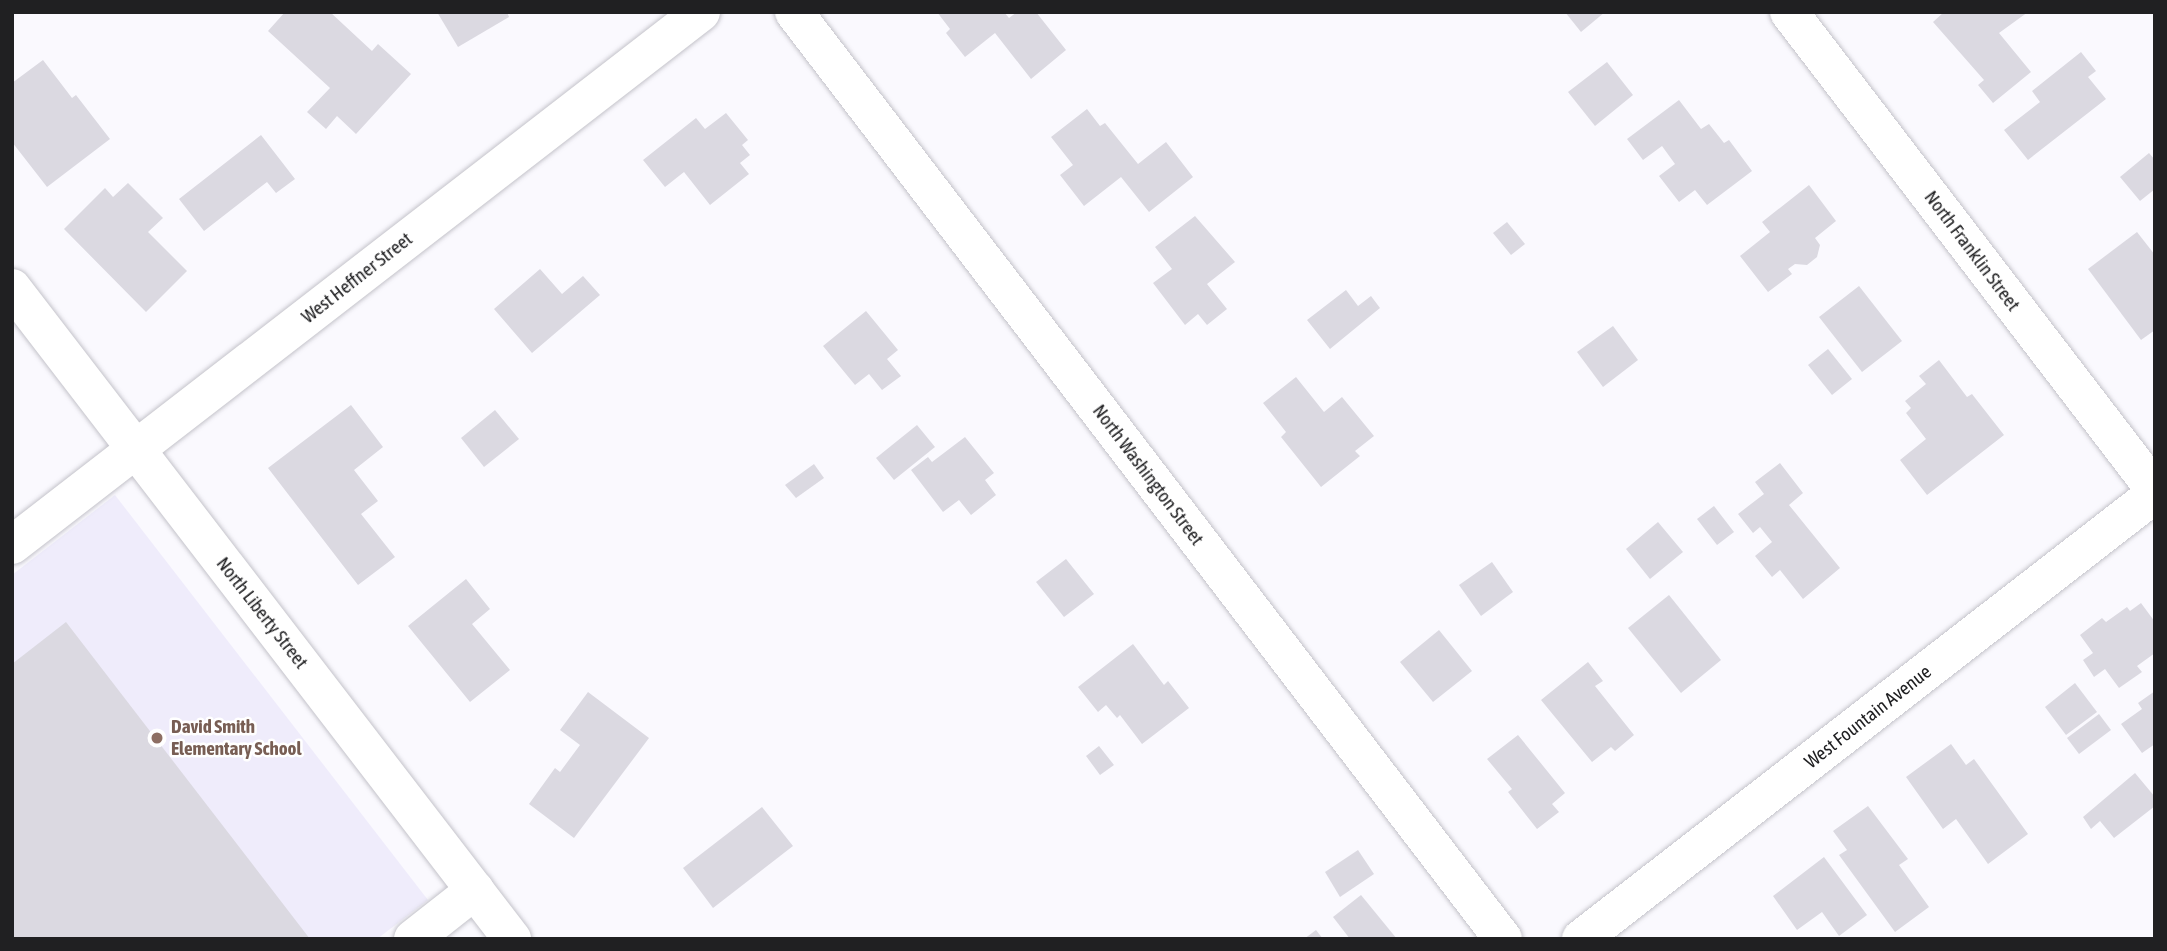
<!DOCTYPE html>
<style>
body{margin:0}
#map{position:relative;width:2167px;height:951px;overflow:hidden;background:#faf9fe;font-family:"Asap Condensed",sans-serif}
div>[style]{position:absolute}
.built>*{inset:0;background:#efecfb}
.building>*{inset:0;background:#dbd9e1}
.roads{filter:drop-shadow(0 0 2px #c4c3ca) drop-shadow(0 0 2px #c4c3ca)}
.minor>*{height:38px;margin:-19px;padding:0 19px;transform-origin:19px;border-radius:19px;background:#fff}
.dots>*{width:19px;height:19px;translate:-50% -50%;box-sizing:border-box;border:4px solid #fff;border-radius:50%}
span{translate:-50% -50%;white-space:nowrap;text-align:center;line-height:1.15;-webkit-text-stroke:5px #fff;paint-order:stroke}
.street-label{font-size:19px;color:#202022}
.education-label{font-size:19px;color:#785e54;font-weight:700}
.left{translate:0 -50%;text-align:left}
.frame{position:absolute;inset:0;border:14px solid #202022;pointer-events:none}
</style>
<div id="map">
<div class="built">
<div style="clip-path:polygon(115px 495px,428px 900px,377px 939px,12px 939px,12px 575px)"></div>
</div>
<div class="building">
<div style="clip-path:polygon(285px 12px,330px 12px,372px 51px,378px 44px,411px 74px,356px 134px,337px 116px,326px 129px,307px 112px,330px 88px,268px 31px)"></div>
<div style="clip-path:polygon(437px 12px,507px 12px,509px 17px,458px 47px)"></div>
<div style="clip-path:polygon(937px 12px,1004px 12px,1009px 18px,1017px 12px,1036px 12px,1066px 50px,1031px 79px,995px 33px,965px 57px,946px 33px,950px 29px)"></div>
<div style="clip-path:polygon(1565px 12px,1605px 12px,1581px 32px)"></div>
<div style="clip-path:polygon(1944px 12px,2028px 12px,1999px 33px,2031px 72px,1993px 103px,1978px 85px,1984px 80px,1933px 22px)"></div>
<div style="clip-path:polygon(2081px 52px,2096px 71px,2088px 77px,2106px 99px,2028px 160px,2004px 130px,2040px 102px,2032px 91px)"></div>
<div style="clip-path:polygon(43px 60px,72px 98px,76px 95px,110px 139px,47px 187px,12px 142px,12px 83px)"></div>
<div style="clip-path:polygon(1607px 62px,1633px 95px,1595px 126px,1568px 92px)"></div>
<div style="clip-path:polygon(1679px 100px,1701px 129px,1709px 124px,1724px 143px,1729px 140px,1752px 171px,1707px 205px,1695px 190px,1679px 202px,1659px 176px,1675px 164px,1662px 146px,1643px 160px,1627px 139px)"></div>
<div style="clip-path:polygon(1087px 109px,1100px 126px,1105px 123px,1138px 164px,1166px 142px,1193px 177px,1149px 212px,1121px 177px,1084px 206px,1060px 175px,1073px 165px,1051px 137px)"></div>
<div style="clip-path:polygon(726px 113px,748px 140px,742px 145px,750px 155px,740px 163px,749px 174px,710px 205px,684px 172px,665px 187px,643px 160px,696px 118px,705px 129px)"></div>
<div style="clip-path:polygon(261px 135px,295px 179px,276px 193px,267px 182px,204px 231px,179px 199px)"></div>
<div style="clip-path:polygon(2149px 153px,2155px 160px,2155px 189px,2140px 201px,2120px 177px)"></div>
<div style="clip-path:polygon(128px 183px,163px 218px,148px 232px,187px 271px,146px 312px,64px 229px,105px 188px,113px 197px)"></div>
<div style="clip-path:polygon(1809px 185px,1836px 221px,1815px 238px,1820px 245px,1817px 257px,1807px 265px,1795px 264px,1788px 269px,1792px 274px,1768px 292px,1740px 256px,1770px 232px,1762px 222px)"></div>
<div style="clip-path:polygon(1195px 216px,1235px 262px,1207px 284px,1227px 309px,1207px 325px,1198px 314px,1185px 325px,1153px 283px,1172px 269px,1155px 247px)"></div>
<div style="clip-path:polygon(1507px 222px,1525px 244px,1511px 255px,1493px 233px)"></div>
<div style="clip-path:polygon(2137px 232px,2155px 255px,2155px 330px,2141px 340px,2088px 269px)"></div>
<div style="clip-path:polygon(540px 269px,562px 294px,583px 276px,600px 295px,532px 353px,494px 309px)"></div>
<div style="clip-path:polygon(1859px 286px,1902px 341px,1862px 372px,1819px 317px)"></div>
<div style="clip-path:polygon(1346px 290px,1358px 306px,1371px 296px,1380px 308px,1330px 349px,1307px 320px)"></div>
<div style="clip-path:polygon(866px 311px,898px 350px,887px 359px,901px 376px,882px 390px,869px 374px,855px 385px,823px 346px)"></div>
<div style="clip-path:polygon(1613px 326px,1638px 360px,1603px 387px,1577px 352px)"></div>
<div style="clip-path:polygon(1828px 349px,1852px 379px,1832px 395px,1808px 365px)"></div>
<div style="clip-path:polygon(1939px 360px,1967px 397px,1972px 394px,2004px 435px,1927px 495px,1900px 460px,1926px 439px,1906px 413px,1911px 408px,1905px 401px,1926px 384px,1919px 376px)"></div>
<div style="clip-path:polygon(1296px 377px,1324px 412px,1342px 397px,1374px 436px,1355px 451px,1360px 456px,1321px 487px,1281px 437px,1286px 432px,1263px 403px)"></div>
<div style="clip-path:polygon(351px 405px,383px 447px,354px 470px,378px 501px,361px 514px,395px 557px,358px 585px,268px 468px)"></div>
<div style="clip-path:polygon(495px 410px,519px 439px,484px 467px,461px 438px)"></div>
<div style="clip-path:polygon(917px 425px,935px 447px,894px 480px,876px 458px)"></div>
<div style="clip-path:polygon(965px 437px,994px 473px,985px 480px,996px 495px,971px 515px,959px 500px,943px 512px,911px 470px,928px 457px,932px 462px)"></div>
<div style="clip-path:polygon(1780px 463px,1803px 493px,1789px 505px,1840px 568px,1803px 599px,1780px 570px,1772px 577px,1755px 556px,1772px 542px,1760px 527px,1753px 533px,1738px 514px,1764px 494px,1755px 482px)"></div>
<div style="clip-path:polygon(814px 464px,824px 478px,796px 498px,785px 485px)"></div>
<div style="clip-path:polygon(1714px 506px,1734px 532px,1717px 545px,1697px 519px)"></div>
<div style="clip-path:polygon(1658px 522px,1683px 552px,1650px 579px,1626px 549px)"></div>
<div style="clip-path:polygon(1066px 559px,1094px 594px,1064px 617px,1036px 582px)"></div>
<div style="clip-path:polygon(1492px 562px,1513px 592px,1481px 616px,1459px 585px)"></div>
<div style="clip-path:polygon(466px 579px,490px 609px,472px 624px,510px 670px,470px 702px,408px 626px)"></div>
<div style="clip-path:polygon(1669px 595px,1721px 660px,1681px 693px,1628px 628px)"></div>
<div style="clip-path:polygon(2141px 603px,2155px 622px,2155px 653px,2137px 666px,2142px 672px,2119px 688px,2105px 669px,2094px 677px,2083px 660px,2093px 653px,2080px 635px,2102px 618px,2106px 622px,2127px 607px,2130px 611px)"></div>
<div style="clip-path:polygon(66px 622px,310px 939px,12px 939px,12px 664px)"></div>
<div style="clip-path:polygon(1439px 630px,1472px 671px,1433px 702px,1400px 662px)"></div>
<div style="clip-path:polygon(1133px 644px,1164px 685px,1168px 681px,1189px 708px,1142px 744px,1120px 715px,1117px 718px,1106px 705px,1098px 712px,1078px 687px)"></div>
<div style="clip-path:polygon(1588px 662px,1603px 681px,1595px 686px,1634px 735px,1615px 751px,1611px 747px,1592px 762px,1541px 700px)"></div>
<div style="clip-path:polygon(2075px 683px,2097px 712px,2066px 735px,2045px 707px)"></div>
<div style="clip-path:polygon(2155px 691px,2155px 744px,2142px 753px,2121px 724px,2142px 709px,2138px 703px)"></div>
<div style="clip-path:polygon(588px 692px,649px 738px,574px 838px,529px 804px,555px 768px,560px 772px,580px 745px,560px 730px)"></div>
<div style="clip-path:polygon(2099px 714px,2111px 730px,2079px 754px,2067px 738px)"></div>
<div style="clip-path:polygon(1518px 735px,1565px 793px,1552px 804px,1559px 812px,1537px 829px,1508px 792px,1512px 789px,1487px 759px)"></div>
<div style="clip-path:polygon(1951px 744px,1966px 765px,1974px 759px,2028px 834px,1988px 864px,1956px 819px,1943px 829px,1906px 777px)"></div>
<div style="clip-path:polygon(1099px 746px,1114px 765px,1100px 775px,1086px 756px)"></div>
<div style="clip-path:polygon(2135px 773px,2155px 797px,2155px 806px,2114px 838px,2100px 821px,2091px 829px,2083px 817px)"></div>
<div style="clip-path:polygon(1868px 806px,1908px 859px,1899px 865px,1929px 907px,1895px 932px,1839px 855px,1847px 850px,1833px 831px)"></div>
<div style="clip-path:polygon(762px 807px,793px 846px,713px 908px,683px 868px)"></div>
<div style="clip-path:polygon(1358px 850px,1374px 874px,1340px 897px,1325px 872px)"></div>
<div style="clip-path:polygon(1824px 857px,1867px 915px,1839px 936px,1822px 912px,1797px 930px,1773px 896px)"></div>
<div style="clip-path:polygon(1361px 895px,1397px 939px,1350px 939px,1333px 917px)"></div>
<div style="clip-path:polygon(1316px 930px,1323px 939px,1304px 939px)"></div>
</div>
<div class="roads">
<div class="minor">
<div style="left:794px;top:12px;width:1167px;rotate:52.59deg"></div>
<div style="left:1789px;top:12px;width:602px;rotate:52.56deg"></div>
<div style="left:12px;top:288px;width:821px;rotate:52.47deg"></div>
<div style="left:12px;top:545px;width:871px;rotate:-37.72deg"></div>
<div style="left:413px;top:939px;width:79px;rotate:-38.3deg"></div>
<div style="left:1581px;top:939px;width:726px;rotate:-37.79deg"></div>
</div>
</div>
<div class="dots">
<div style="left:157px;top:738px;background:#8d6e63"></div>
</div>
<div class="street-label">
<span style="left:1972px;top:251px;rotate:53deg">North Franklin Street</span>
<span style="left:357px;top:278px;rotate:-38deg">West Heffner Street</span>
<span style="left:1148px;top:475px;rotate:53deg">North Washington Street</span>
<span style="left:262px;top:613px;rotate:52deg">North Liberty Street</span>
<span style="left:1868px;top:717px;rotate:-38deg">West Fountain Avenue</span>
</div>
<div class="education-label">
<span class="left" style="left:171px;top:738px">David Smith<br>Elementary School</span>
</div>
<div class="frame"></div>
</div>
